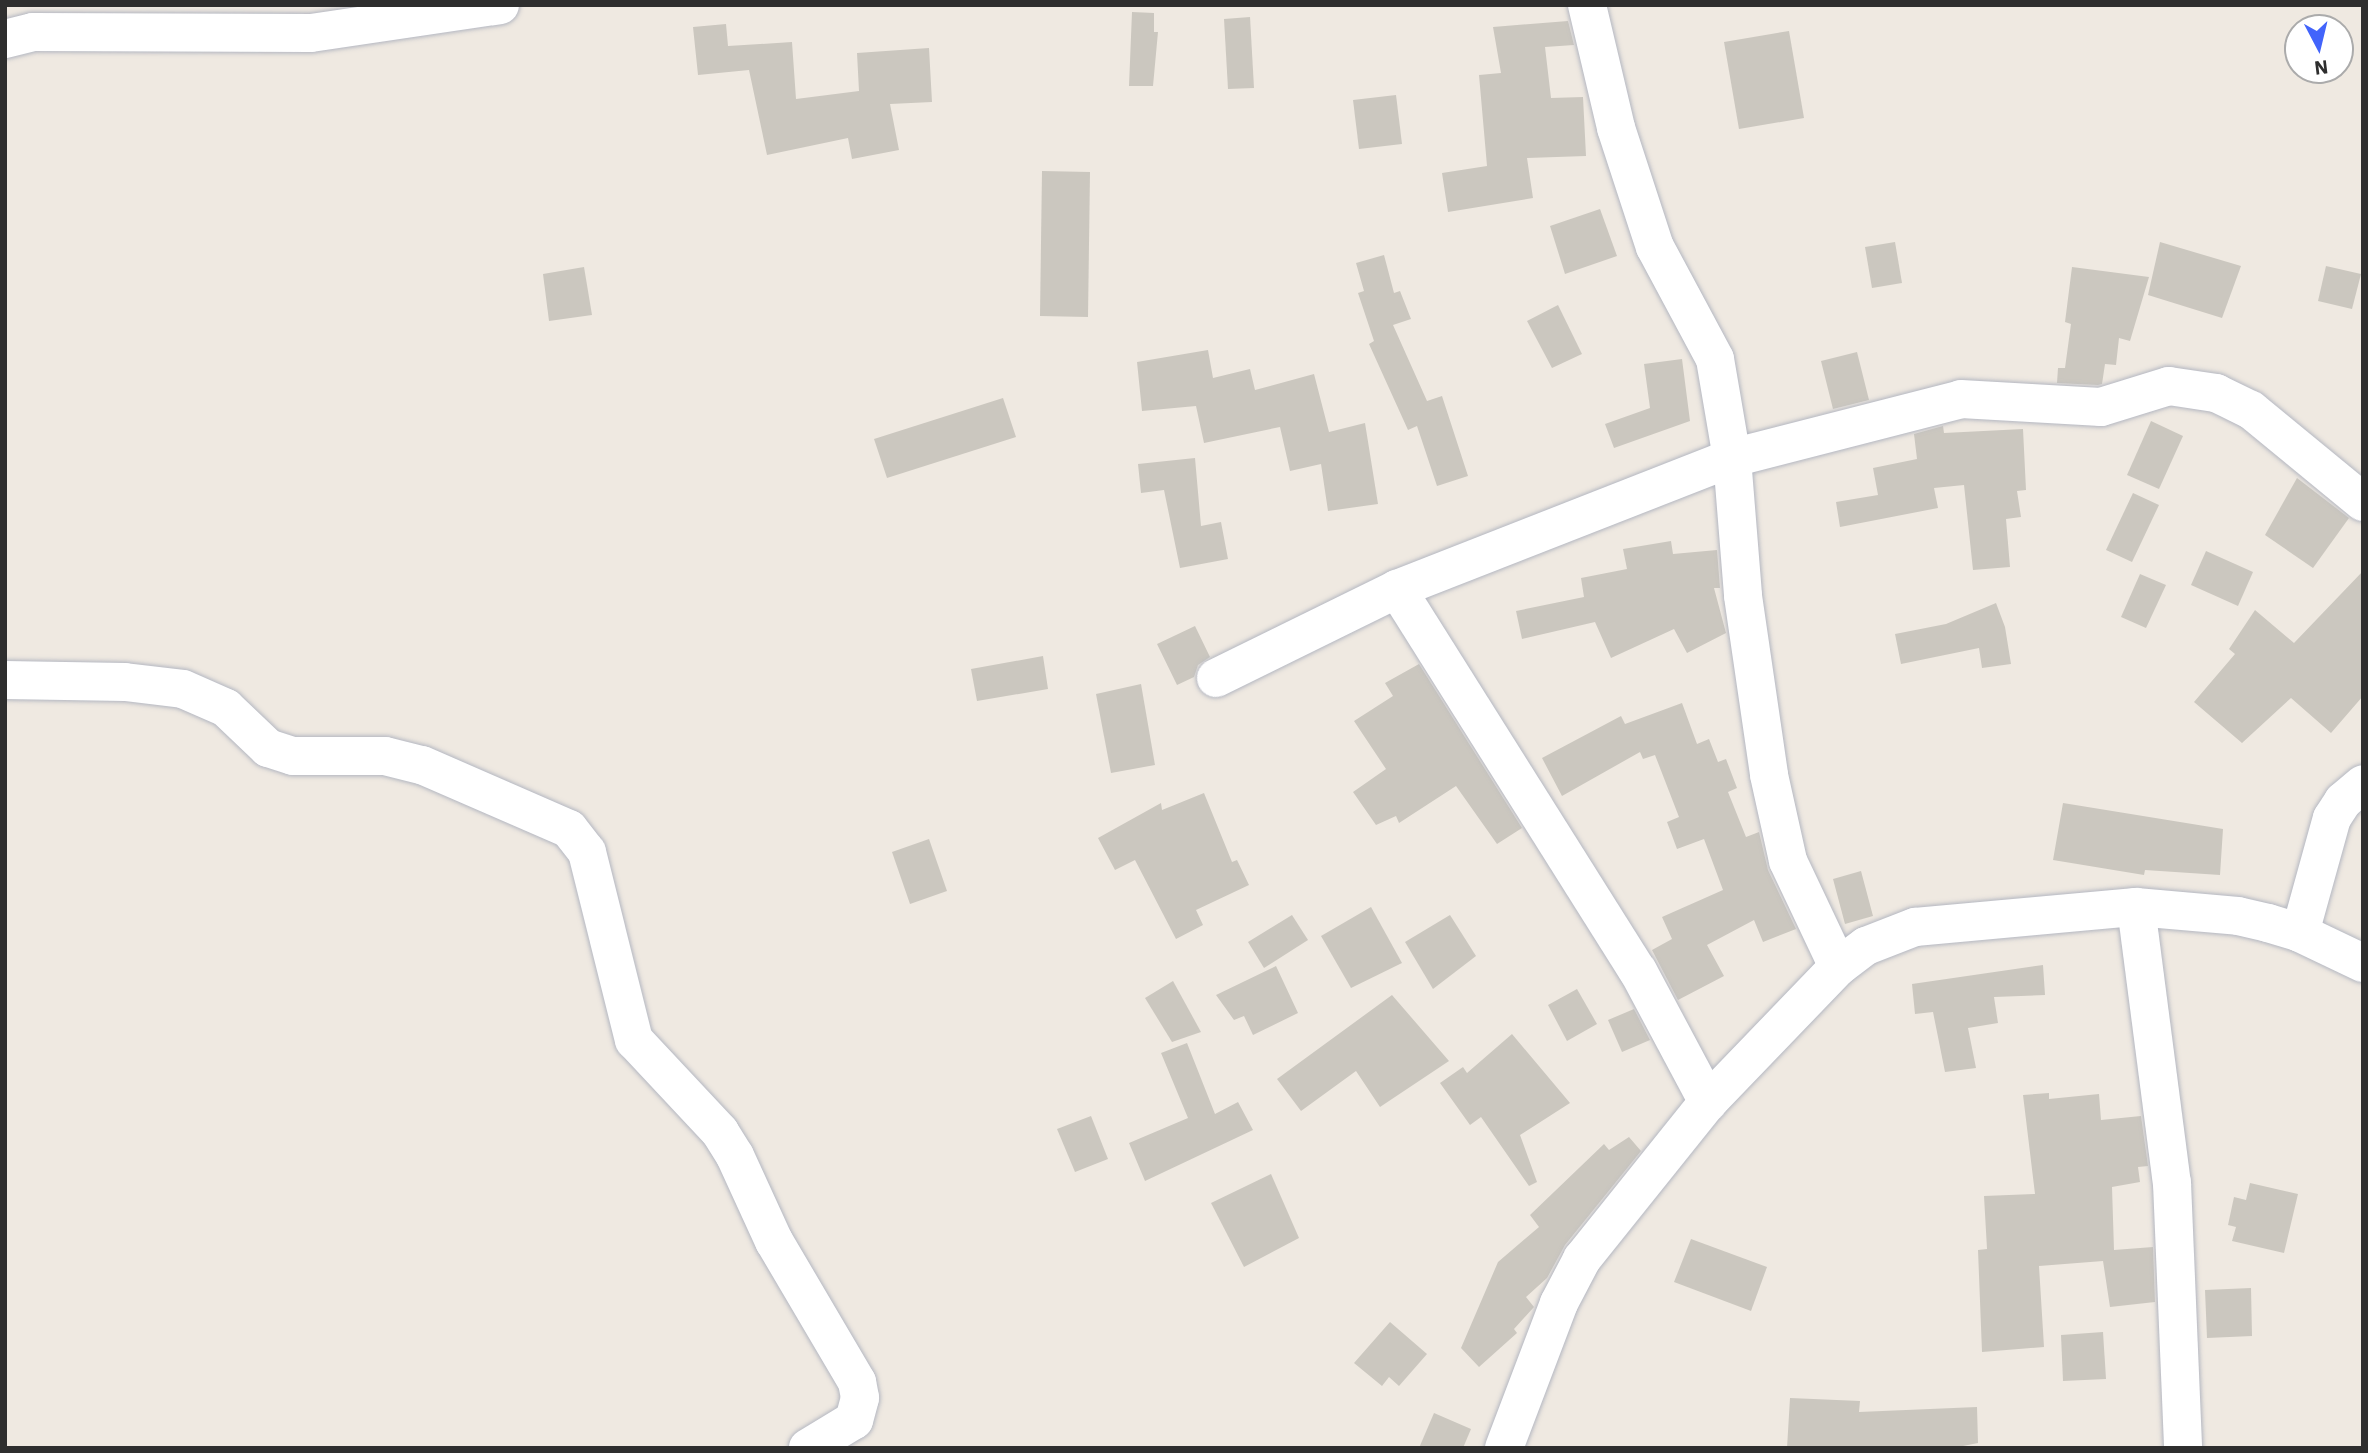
<!DOCTYPE html>
<style>
body{margin:0}
#map{position:relative;width:2368px;height:1453px;overflow:hidden;background:#efe9e1;font-family:"IBM Plex Sans",sans-serif}
div>[style]{position:absolute}
.building>*{inset:0;background:#cbc7bf}
.roads{filter:drop-shadow(0 0 2px #b4b7c1) drop-shadow(0 0 2px #b4b7c1)}
.minor>*{height:38px;margin:-19px;padding:0 19px;transform-origin:19px;border-radius:19px;background:#fff}
span{translate:-50% -50%;white-space:nowrap;text-align:center;line-height:1.15;-webkit-text-stroke:5px #fff;paint-order:stroke}
.frame{position:absolute;inset:0;border:7px solid #2e2e2e;pointer-events:none}
.north{position:absolute;left:2284px;top:14px;width:70px;height:70px;box-sizing:border-box;background:#fff;border:2px solid #ababab;border-radius:50%;rotate:173deg;font-size:19px;font-weight:700;line-height:28px;text-align:center;color:#2e2e2e}
.north::after{content:'';display:block;margin:auto;width:24px;height:32px;background:#4264fb;clip-path:polygon(50% 0,100% 100%,50% 72%,0 100%)}
</style>
<div id="map">
<div class="building">
<div style="clip-path:polygon(1132px 12px,1154px 13px,1154px 32px,1158px 32px,1153px 86px,1129px 86px)"></div>
<div style="clip-path:polygon(1250px 17px,1254px 88px,1228px 89px,1224px 19px)"></div>
<div style="clip-path:polygon(1568px 21px,1574px 45px,1545px 47px,1551px 98px,1583px 97px,1586px 156px,1527px 158px,1533px 198px,1448px 212px,1442px 173px,1487px 166px,1479px 75px,1501px 73px,1493px 27px)"></div>
<div style="clip-path:polygon(726px 24px,728px 46px,792px 42px,796px 99px,859px 91px,857px 53px,929px 48px,932px 102px,890px 104px,899px 150px,852px 159px,848px 138px,767px 155px,749px 70px,698px 75px,693px 27px)"></div>
<div style="clip-path:polygon(1789px 31px,1804px 118px,1739px 129px,1724px 42px)"></div>
<div style="clip-path:polygon(1396px 95px,1402px 144px,1359px 149px,1353px 100px)"></div>
<div style="clip-path:polygon(1042px 171px,1090px 172px,1088px 317px,1040px 316px)"></div>
<div style="clip-path:polygon(1600px 209px,1617px 256px,1565px 274px,1550px 226px)"></div>
<div style="clip-path:polygon(1895px 242px,1902px 283px,1872px 288px,1865px 247px)"></div>
<div style="clip-path:polygon(2160px 242px,2241px 266px,2222px 318px,2148px 295px)"></div>
<div style="clip-path:polygon(1384px 255px,1394px 293px,1400px 291px,1411px 319px,1393px 325px,1427px 401px,1442px 396px,1468px 476px,1437px 486px,1417px 426px,1408px 430px,1369px 344px,1374px 341px,1358px 293px,1364px 291px,1356px 263px)"></div>
<div style="clip-path:polygon(2326px 266px,2361px 274px,2352px 309px,2318px 301px)"></div>
<div style="clip-path:polygon(584px 267px,592px 315px,549px 321px,543px 274px)"></div>
<div style="clip-path:polygon(2072px 267px,2149px 277px,2130px 341px,2119px 338px,2116px 365px,2105px 364px,2102px 384px,2098px 385px,2057px 383px,2058px 368px,2065px 368px,2071px 324px,2065px 322px)"></div>
<div style="clip-path:polygon(1558px 305px,1582px 354px,1552px 368px,1527px 321px)"></div>
<div style="clip-path:polygon(1208px 350px,1213px 378px,1250px 369px,1255px 390px,1314px 374px,1329px 432px,1365px 423px,1378px 504px,1328px 511px,1321px 464px,1290px 471px,1280px 427px,1204px 443px,1196px 406px,1142px 411px,1137px 362px)"></div>
<div style="clip-path:polygon(1857px 352px,1869px 400px,1833px 409px,1821px 361px)"></div>
<div style="clip-path:polygon(1682px 359px,1690px 421px,1614px 448px,1605px 424px,1650px 408px,1644px 364px)"></div>
<div style="clip-path:polygon(1003px 398px,1016px 437px,887px 478px,874px 439px)"></div>
<div style="clip-path:polygon(2151px 421px,2183px 436px,2159px 489px,2127px 475px)"></div>
<div style="clip-path:polygon(1943px 426px,1944px 433px,2023px 429px,2026px 490px,2017px 491px,2021px 517px,2006px 519px,2010px 567px,1973px 570px,1964px 485px,1934px 488px,1938px 508px,1840px 527px,1836px 502px,1878px 495px,1873px 468px,1917px 459px,1914px 434px)"></div>
<div style="clip-path:polygon(1195px 458px,1201px 526px,1221px 522px,1228px 559px,1180px 568px,1164px 490px,1141px 493px,1138px 464px)"></div>
<div style="clip-path:polygon(2297px 478px,2349px 518px,2313px 568px,2265px 535px)"></div>
<div style="clip-path:polygon(2133px 493px,2159px 505px,2132px 562px,2106px 550px)"></div>
<div style="clip-path:polygon(1671px 541px,1673px 554px,1717px 550px,1720px 588px,1714px 588px,1726px 633px,1687px 653px,1674px 629px,1611px 658px,1595px 622px,1522px 639px,1516px 611px,1584px 597px,1581px 578px,1627px 569px,1623px 549px)"></div>
<div style="clip-path:polygon(2206px 551px,2253px 572px,2238px 606px,2191px 585px)"></div>
<div style="clip-path:polygon(2363px 571px,2363px 696px,2331px 733px,2291px 698px,2242px 743px,2194px 702px,2235px 654px,2229px 649px,2255px 610px,2294px 643px)"></div>
<div style="clip-path:polygon(2140px 574px,2166px 585px,2146px 628px,2121px 617px)"></div>
<div style="clip-path:polygon(1996px 603px,2005px 627px,2011px 664px,1982px 668px,1979px 648px,1901px 664px,1895px 634px,1946px 624px)"></div>
<div style="clip-path:polygon(1195px 626px,1210px 657px,1198px 665px,1194px 677px,1177px 685px,1157px 644px)"></div>
<div style="clip-path:polygon(1043px 656px,1048px 689px,977px 701px,971px 669px)"></div>
<div style="clip-path:polygon(1419px 664px,1522px 828px,1497px 844px,1456px 786px,1399px 823px,1396px 816px,1376px 825px,1353px 792px,1386px 769px,1354px 721px,1393px 696px,1385px 683px)"></div>
<div style="clip-path:polygon(1141px 684px,1155px 765px,1111px 773px,1096px 694px)"></div>
<div style="clip-path:polygon(1682px 703px,1697px 744px,1709px 739px,1718px 762px,1726px 759px,1737px 788px,1728px 792px,1746px 837px,1759px 832px,1768px 870px,1796px 929px,1763px 942px,1754px 920px,1707px 945px,1724px 976px,1678px 1000px,1652px 950px,1672px 939px,1662px 917px,1723px 890px,1704px 839px,1677px 849px,1667px 822px,1679px 817px,1655px 755px,1643px 759px,1640px 752px,1562px 796px,1542px 758px,1621px 716px,1625px 724px)"></div>
<div style="clip-path:polygon(1204px 793px,1232px 862px,1237px 860px,1249px 885px,1196px 910px,1203px 925px,1176px 939px,1135px 860px,1115px 870px,1098px 838px,1161px 803px,1162px 810px)"></div>
<div style="clip-path:polygon(2063px 803px,2223px 829px,2220px 875px,2145px 870px,2144px 875px,2053px 860px)"></div>
<div style="clip-path:polygon(929px 839px,947px 891px,910px 904px,892px 852px)"></div>
<div style="clip-path:polygon(1861px 871px,1873px 916px,1845px 924px,1833px 879px)"></div>
<div style="clip-path:polygon(1371px 907px,1402px 963px,1351px 988px,1321px 936px)"></div>
<div style="clip-path:polygon(1292px 915px,1308px 940px,1264px 968px,1248px 942px)"></div>
<div style="clip-path:polygon(1450px 915px,1476px 956px,1433px 989px,1405px 942px)"></div>
<div style="clip-path:polygon(2043px 965px,2045px 995px,1994px 997px,1998px 1023px,1968px 1028px,1976px 1068px,1945px 1072px,1933px 1012px,1915px 1014px,1912px 984px)"></div>
<div style="clip-path:polygon(1276px 966px,1298px 1013px,1253px 1035px,1244px 1016px,1234px 1020px,1216px 995px)"></div>
<div style="clip-path:polygon(1173px 981px,1201px 1032px,1172px 1042px,1145px 998px)"></div>
<div style="clip-path:polygon(1577px 989px,1597px 1024px,1567px 1041px,1548px 1005px)"></div>
<div style="clip-path:polygon(1392px 995px,1449px 1061px,1380px 1107px,1356px 1071px,1301px 1111px,1277px 1079px)"></div>
<div style="clip-path:polygon(1634px 1009px,1650px 1040px,1622px 1052px,1608px 1020px)"></div>
<div style="clip-path:polygon(1512px 1034px,1570px 1103px,1520px 1135px,1537px 1182px,1529px 1186px,1481px 1117px,1470px 1125px,1440px 1083px,1463px 1067px,1467px 1073px)"></div>
<div style="clip-path:polygon(1187px 1043px,1215px 1114px,1238px 1102px,1253px 1130px,1145px 1181px,1129px 1143px,1188px 1118px,1161px 1053px)"></div>
<div style="clip-path:polygon(2049px 1093px,2049px 1099px,2099px 1094px,2101px 1120px,2141px 1116px,2148px 1166px,2138px 1167px,2140px 1182px,2112px 1187px,2114px 1250px,2153px 1247px,2155px 1302px,2110px 1307px,2103px 1261px,2039px 1266px,2044px 1347px,1982px 1352px,1978px 1250px,1987px 1249px,1984px 1196px,2035px 1194px,2023px 1095px)"></div>
<div style="clip-path:polygon(1091px 1116px,1108px 1159px,1075px 1172px,1057px 1129px)"></div>
<div style="clip-path:polygon(1629px 1137px,1641px 1151px,1565px 1245px,1547px 1278px,1526px 1297px,1534px 1307px,1514px 1329px,1517px 1333px,1479px 1367px,1461px 1348px,1498px 1262px,1539px 1227px,1530px 1215px,1604px 1144px,1609px 1150px)"></div>
<div style="clip-path:polygon(1271px 1174px,1299px 1238px,1244px 1267px,1211px 1203px)"></div>
<div style="clip-path:polygon(2250px 1183px,2298px 1194px,2284px 1253px,2232px 1241px,2236px 1227px,2228px 1225px,2234px 1197px,2246px 1200px)"></div>
<div style="clip-path:polygon(1691px 1239px,1767px 1267px,1751px 1311px,1674px 1282px)"></div>
<div style="clip-path:polygon(2251px 1288px,2252px 1336px,2207px 1338px,2205px 1290px)"></div>
<div style="clip-path:polygon(1390px 1322px,1427px 1354px,1399px 1386px,1389px 1377px,1382px 1386px,1354px 1363px)"></div>
<div style="clip-path:polygon(2103px 1332px,2106px 1379px,2063px 1381px,2061px 1335px)"></div>
<div style="clip-path:polygon(1790px 1398px,1860px 1401px,1859px 1412px,1977px 1407px,1978px 1443px,1953px 1448px,1787px 1448px)"></div>
<div style="clip-path:polygon(1434px 1413px,1471px 1429px,1463px 1448px,1419px 1448px)"></div>
</div>
<div class="roads">
<div class="minor">
<div style="left:1587px;top:5px;width:126px;rotate:76.7deg"></div>
<div style="left:1616px;top:128px;width:125px;rotate:71.9deg"></div>
<div style="left:1655px;top:247px;width:127px;rotate:61.8deg"></div>
<div style="left:1715px;top:359px;width:100px;rotate:80.3deg"></div>
<div style="left:1732px;top:458px;width:138px;rotate:85.4deg"></div>
<div style="left:1743px;top:596px;width:181px;rotate:81.7deg"></div>
<div style="left:1769px;top:775px;width:88px;rotate:77.5deg"></div>
<div style="left:1788px;top:861px;width:117px;rotate:64.7deg"></div>
<div style="left:5px;top:39px;width:29px;rotate:-14deg"></div>
<div style="left:33px;top:32px;width:278px;rotate:0.2deg"></div>
<div style="left:311px;top:33px;width:191px;rotate:-8.4deg"></div>
<div style="left:1397px;top:589px;width:452px;rotate:57.8deg"></div>
<div style="left:1638px;top:971px;width:149px;rotate:61.9deg"></div>
<div style="left:1216px;top:678px;width:202px;rotate:-26.2deg"></div>
<div style="left:1397px;top:589px;width:360px;rotate:-21.4deg"></div>
<div style="left:1732px;top:458px;width:236px;rotate:-14.4deg"></div>
<div style="left:1961px;top:399px;width:140px;rotate:3.3deg"></div>
<div style="left:2101px;top:407px;width:71px;rotate:-17.2deg"></div>
<div style="left:2169px;top:386px;width:48px;rotate:8.5deg"></div>
<div style="left:2216px;top:393px;width:39px;rotate:26deg"></div>
<div style="left:2251px;top:410px;width:145px;rotate:39.4deg"></div>
<div style="left:5px;top:680px;width:120px;rotate:1deg"></div>
<div style="left:125px;top:682px;width:58px;rotate:6.9deg"></div>
<div style="left:183px;top:689px;width:47px;rotate:23.8deg"></div>
<div style="left:226px;top:708px;width:58px;rotate:43.6deg"></div>
<div style="left:268px;top:748px;width:26px;rotate:18deg"></div>
<div style="left:293px;top:756px;width:92px"></div>
<div style="left:385px;top:756px;width:38px;rotate:14deg"></div>
<div style="left:422px;top:765px;width:160px;rotate:23.5deg"></div>
<div style="left:569px;top:829px;width:29px;rotate:52deg"></div>
<div style="left:587px;top:852px;width:194px;rotate:76deg"></div>
<div style="left:634px;top:1040px;width:126px;rotate:46.9deg"></div>
<div style="left:720px;top:1132px;width:28px;rotate:58deg"></div>
<div style="left:735px;top:1156px;width:94px;rotate:65.4deg"></div>
<div style="left:774px;top:1241px;width:164px;rotate:59.5deg"></div>
<div style="left:857px;top:1382px;width:16px;rotate:79deg"></div>
<div style="left:860px;top:1398px;width:23px;rotate:105deg"></div>
<div style="left:854px;top:1420px;width:54px;rotate:148.7deg"></div>
<div style="left:2136px;top:907px;width:278px;rotate:82.6deg"></div>
<div style="left:2172px;top:1183px;width:265px;rotate:87.6deg"></div>
<div style="left:2300px;top:933px;width:119px;rotate:-74.5deg"></div>
<div style="left:2332px;top:818px;width:20px;rotate:-57deg"></div>
<div style="left:2343px;top:801px;width:26px;rotate:-40deg"></div>
<div style="left:1504px;top:1448px;width:155px;rotate:-69.2deg"></div>
<div style="left:1559px;top:1303px;width:50px;rotate:-62.4deg"></div>
<div style="left:1582px;top:1259px;width:201px;rotate:-51.3deg"></div>
<div style="left:1708px;top:1102px;width:187px;rotate:-46.1deg"></div>
<div style="left:1838px;top:967px;width:35px;rotate:-37deg"></div>
<div style="left:1866px;top:946px;width:53px;rotate:-21.2deg"></div>
<div style="left:1915px;top:927px;width:222px;rotate:-5.2deg"></div>
<div style="left:2136px;top:907px;width:102px;rotate:5deg"></div>
<div style="left:2238px;top:916px;width:31px;rotate:13deg"></div>
<div style="left:2268px;top:923px;width:34px;rotate:17deg"></div>
<div style="left:2300px;top:933px;width:70px;rotate:25.5deg"></div>
</div>
</div>
<div class="frame"></div>
<div class="north">N</div>
</div>
